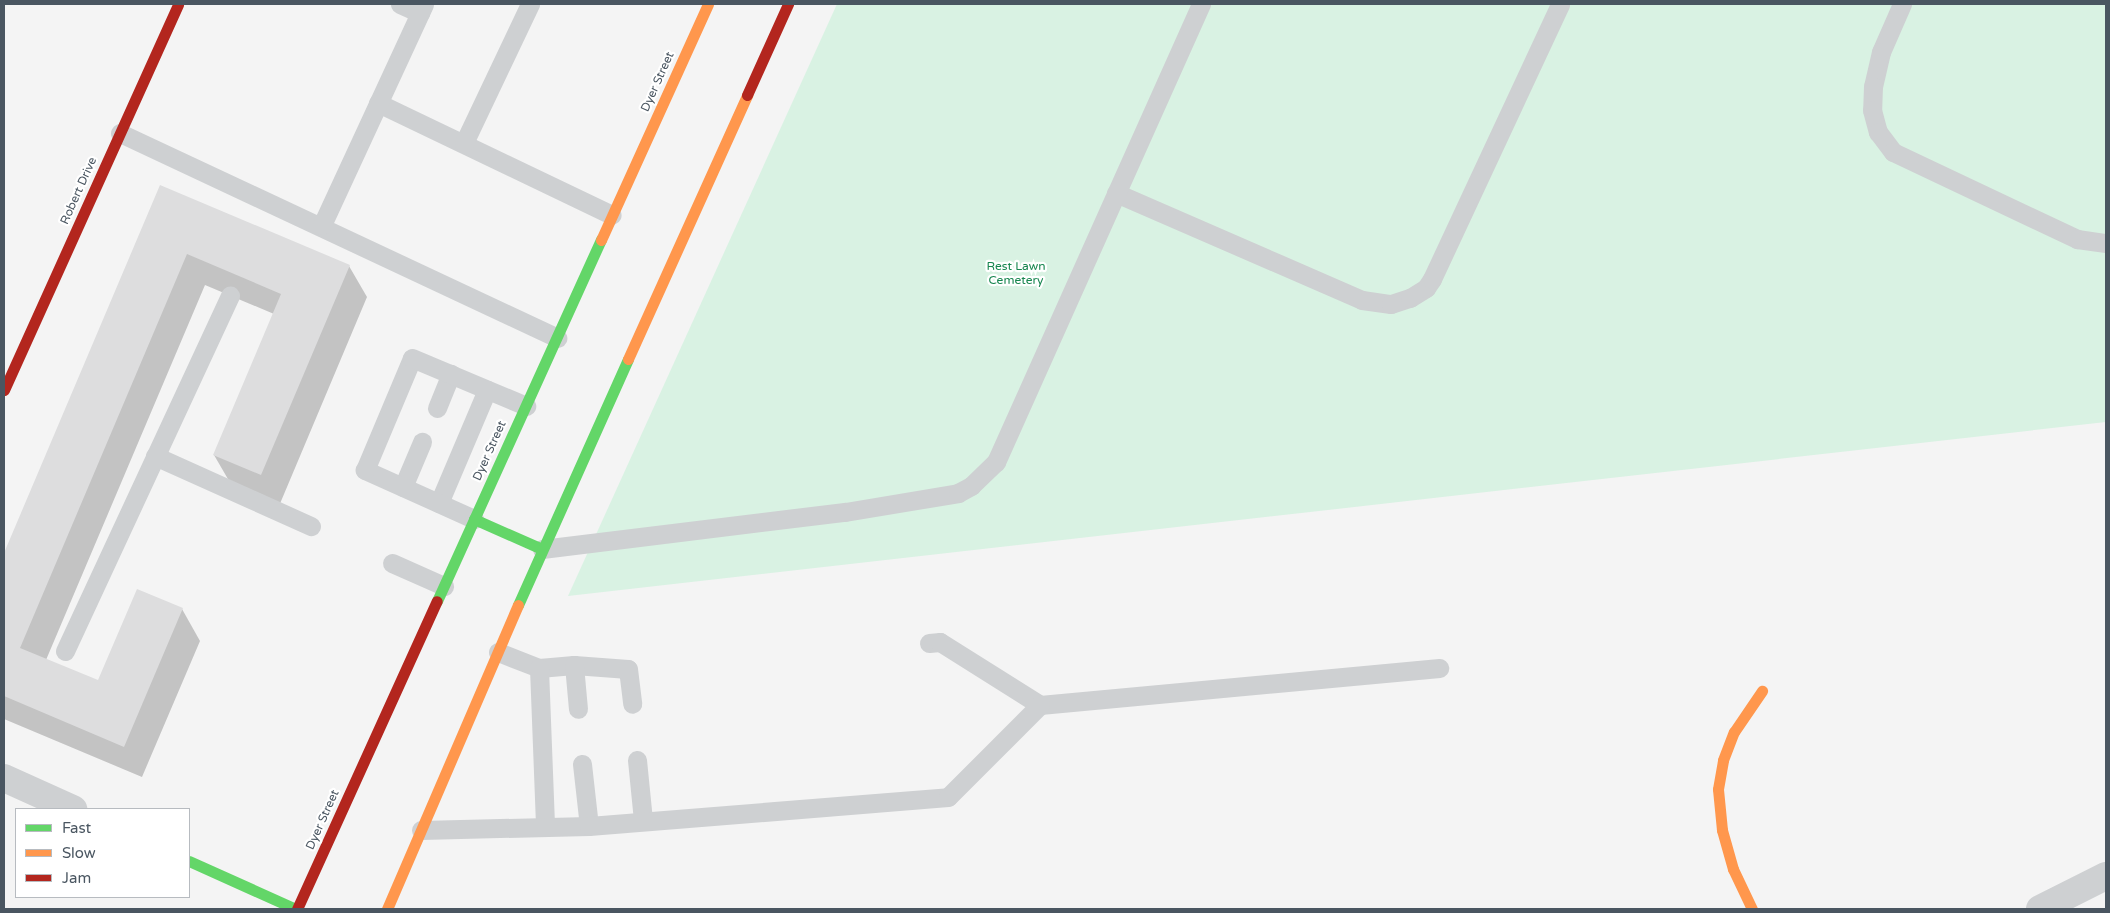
<!DOCTYPE html>
<style>
body{margin:0}
#map{position:relative;width:2110px;height:913px;overflow:hidden;background:#f4f4f4;font-family:"Varela Round",sans-serif}
div>[style]{position:absolute}
.green>*{inset:0;background:#d9f2e3}
.shadow>*{inset:0;background:#0003}
.building>*{inset:0;background:#ddddde}
.lane>*{height:19px;margin:-9.5px;padding:0 9.5px;transform-origin:9.5px;border-radius:9.5px;background:#ced0d2}
.street>*{height:28px;margin:-14px;padding:0 14px;transform-origin:14px;border-radius:14px;background:#ced0d2}
.fast>*{height:11px;margin:-5.5px;padding:0 5.5px;transform-origin:5.5px;border-radius:5.5px;background:#63d668}
.slow>*{height:11px;margin:-5.5px;padding:0 5.5px;transform-origin:5.5px;border-radius:5.5px;background:#ff974d}
.jam>*{height:11px;margin:-5.5px;padding:0 5.5px;transform-origin:5.5px;border-radius:5.5px;background:#b3261e}
span{translate:-50% -50%;white-space:nowrap;text-align:center;line-height:1.15;-webkit-text-stroke:4.5px #fff;paint-order:stroke}
.street-label{font-size:12px;color:#4a5661}
.park-label{font-size:12px;color:#17864f}
.frame{position:absolute;inset:0;border:5px solid #4a5661;pointer-events:none}
.legend{position:absolute;left:15px;top:808px;width:175px;height:90px;box-sizing:border-box;background:#fff;border:1px solid #b7bbc0;margin:0;padding:6px 9px;list-style:none;font-size:15px;color:#4a5661}
.legend li{display:flex;align-items:center;gap:10px;height:25px}
.legend b{width:25px;border:1px solid #b7bbc0}
</style>
<div id="map">
<div class="green">
<div style="clip-path:polygon(837px 4px,2106px 4px,2106px 422px,568px 596px)"></div>
</div>
<div class="shadow">
<div style="clip-path:polygon(160px 187px,349px 266px,367px 297px,279px 506px,232px 486px,214px 455px,274px 314px,205px 285px,46px 660px,99px 682px,182px 609px,200px 641px,142px 777px,4px 719px,4px 556px)"></div>
</div>
<div class="building">
<div style="clip-path:polygon(160px 185px,350px 265px,261px 475px,213px 455px,281px 294px,187px 254px,20px 648px,98px 680px,137px 589px,183px 608px,124px 747px,4px 696px,4px 553px)"></div>
</div>
<div class="lane">
<div style="left:400px;top:4px;width:22px;rotate:24deg"></div>
<div style="left:1902px;top:4px;width:52px;rotate:113.6deg"></div>
<div style="left:1881px;top:52px;width:35px;rotate:103deg"></div>
<div style="left:1873px;top:86px;width:24px;rotate:92deg"></div>
<div style="left:1872px;top:110px;width:23px;rotate:75deg"></div>
<div style="left:1878px;top:132px;width:25px;rotate:53deg"></div>
<div style="left:1893px;top:152px;width:204px;rotate:25.3deg"></div>
<div style="left:2077px;top:239px;width:29px;rotate:8deg"></div>
<div style="left:378px;top:103px;width:259px;rotate:25.6deg"></div>
<div style="left:120px;top:133px;width:483px;rotate:25.1deg"></div>
<div style="left:464px;top:143px;width:154px;rotate:-64.6deg"></div>
<div style="left:1116px;top:193px;width:268px;rotate:23.5deg"></div>
<div style="left:1362px;top:300px;width:29px;rotate:8deg"></div>
<div style="left:1391px;top:304px;width:20px;rotate:-18deg"></div>
<div style="left:1410px;top:298px;width:19px;rotate:-32deg"></div>
<div style="left:1426px;top:288px;width:11px;rotate:-56deg"></div>
<div style="left:1432px;top:279px;width:303px;rotate:-65deg"></div>
<div style="left:322px;top:225px;width:243px;rotate:-65.2deg"></div>
<div style="left:437px;top:408px;width:37px;rotate:-68deg"></div>
<div style="left:155px;top:456px;width:171px;rotate:24.2deg"></div>
<div style="left:403px;top:487px;width:49px;rotate:-67.1deg"></div>
<div style="left:439px;top:503px;width:123px;rotate:-67deg"></div>
<div style="left:474px;top:519px;width:120px;rotate:-155.8deg"></div>
<div style="left:365px;top:470px;width:121px;rotate:-67.2deg"></div>
<div style="left:412px;top:358px;width:124px;rotate:22.8deg"></div>
<div style="left:542px;top:549px;width:305px;rotate:-7deg"></div>
<div style="left:845px;top:512px;width:115px;rotate:-9.5deg"></div>
<div style="left:958px;top:493px;width:15px;rotate:-28deg"></div>
<div style="left:971px;top:486px;width:35px;rotate:-44deg"></div>
<div style="left:996px;top:462px;width:502px;rotate:-65.89deg"></div>
<div style="left:392px;top:563px;width:57px;rotate:23.9deg"></div>
<div style="left:929px;top:643px;width:11px;rotate:-5deg"></div>
<div style="left:940px;top:642px;width:118px;rotate:32.2deg"></div>
<div style="left:1040px;top:705px;width:401px;rotate:-5.3deg"></div>
<div style="left:65px;top:651px;width:392px;rotate:-65.1deg"></div>
<div style="left:498px;top:652px;width:44px;rotate:21.3deg"></div>
<div style="left:539px;top:668px;width:35px;rotate:-5deg"></div>
<div style="left:574px;top:665px;width:54px;rotate:4.2deg"></div>
<div style="left:628px;top:669px;width:35px;rotate:83deg"></div>
<div style="left:574px;top:665px;width:44px;rotate:84.8deg"></div>
<div style="left:539px;top:668px;width:159px;rotate:87.8deg"></div>
<div style="left:637px;top:760px;width:60px;rotate:84.3deg"></div>
<div style="left:582px;top:764px;width:62px;rotate:83.6deg"></div>
<div style="left:421px;top:830px;width:168px;rotate:-1.4deg"></div>
<div style="left:589px;top:826px;width:360px;rotate:-4.6deg"></div>
<div style="left:948px;top:797px;width:130px;rotate:-45deg"></div>
</div>
<div class="street">
<div style="left:4px;top:778px;width:76px;rotate:24.2deg"></div>
<div style="left:2040px;top:909px;width:74px;rotate:-26.6deg"></div>
</div>
<div class="fast">
<div style="left:474px;top:519px;width:74px;rotate:23.8deg"></div>
<div style="left:437px;top:601px;width:397px;rotate:-65.6deg"></div>
<div style="left:518px;top:605px;width:269px;rotate:-65.9deg"></div>
<div style="left:189px;top:861px;width:117px;rotate:24.2deg"></div>
</div>
<div class="slow">
<div style="left:601px;top:240px;width:259px;rotate:-65.6deg"></div>
<div style="left:628px;top:359px;width:290px;rotate:-65.7deg"></div>
<div style="left:387px;top:909px;width:331px;rotate:-66.7deg"></div>
<div style="left:1752px;top:909px;width:44px;rotate:-115.4deg"></div>
<div style="left:1733px;top:869px;width:41px;rotate:-105.8deg"></div>
<div style="left:1722px;top:830px;width:41px;rotate:-95.6deg"></div>
<div style="left:1718px;top:789px;width:29px;rotate:-80deg"></div>
<div style="left:1723px;top:760px;width:30px;rotate:-69deg"></div>
<div style="left:1734px;top:732px;width:50px;rotate:-55.7deg"></div>
</div>
<div class="jam">
<div style="left:747px;top:95px;width:100px;rotate:-65.7deg"></div>
<div style="left:4px;top:390px;width:423px;rotate:-65.7deg"></div>
<div style="left:297px;top:909px;width:338px;rotate:-65.6deg"></div>
</div>
<div class="street-label">
<span style="left:658px;top:82px;rotate:-66deg">Dyer Street</span>
<span style="left:79px;top:191px;rotate:-66deg">Robert Drive</span>
<span style="left:490px;top:451px;rotate:-66deg">Dyer Street</span>
<span style="left:323px;top:820px;rotate:-66deg">Dyer Street</span>
</div>
<div class="park-label">
<span style="left:1016px;top:274px">Rest Lawn<br>Cemetery</span>
</div>
<div class="frame"></div>
<ul class="legend">
<li><b style="height:6px;background:#63d668"></b>Fast</li>
<li><b style="height:6px;background:#ff974d"></b>Slow</li>
<li><b style="height:6px;background:#b3261e"></b>Jam</li>
</ul>
</div>
